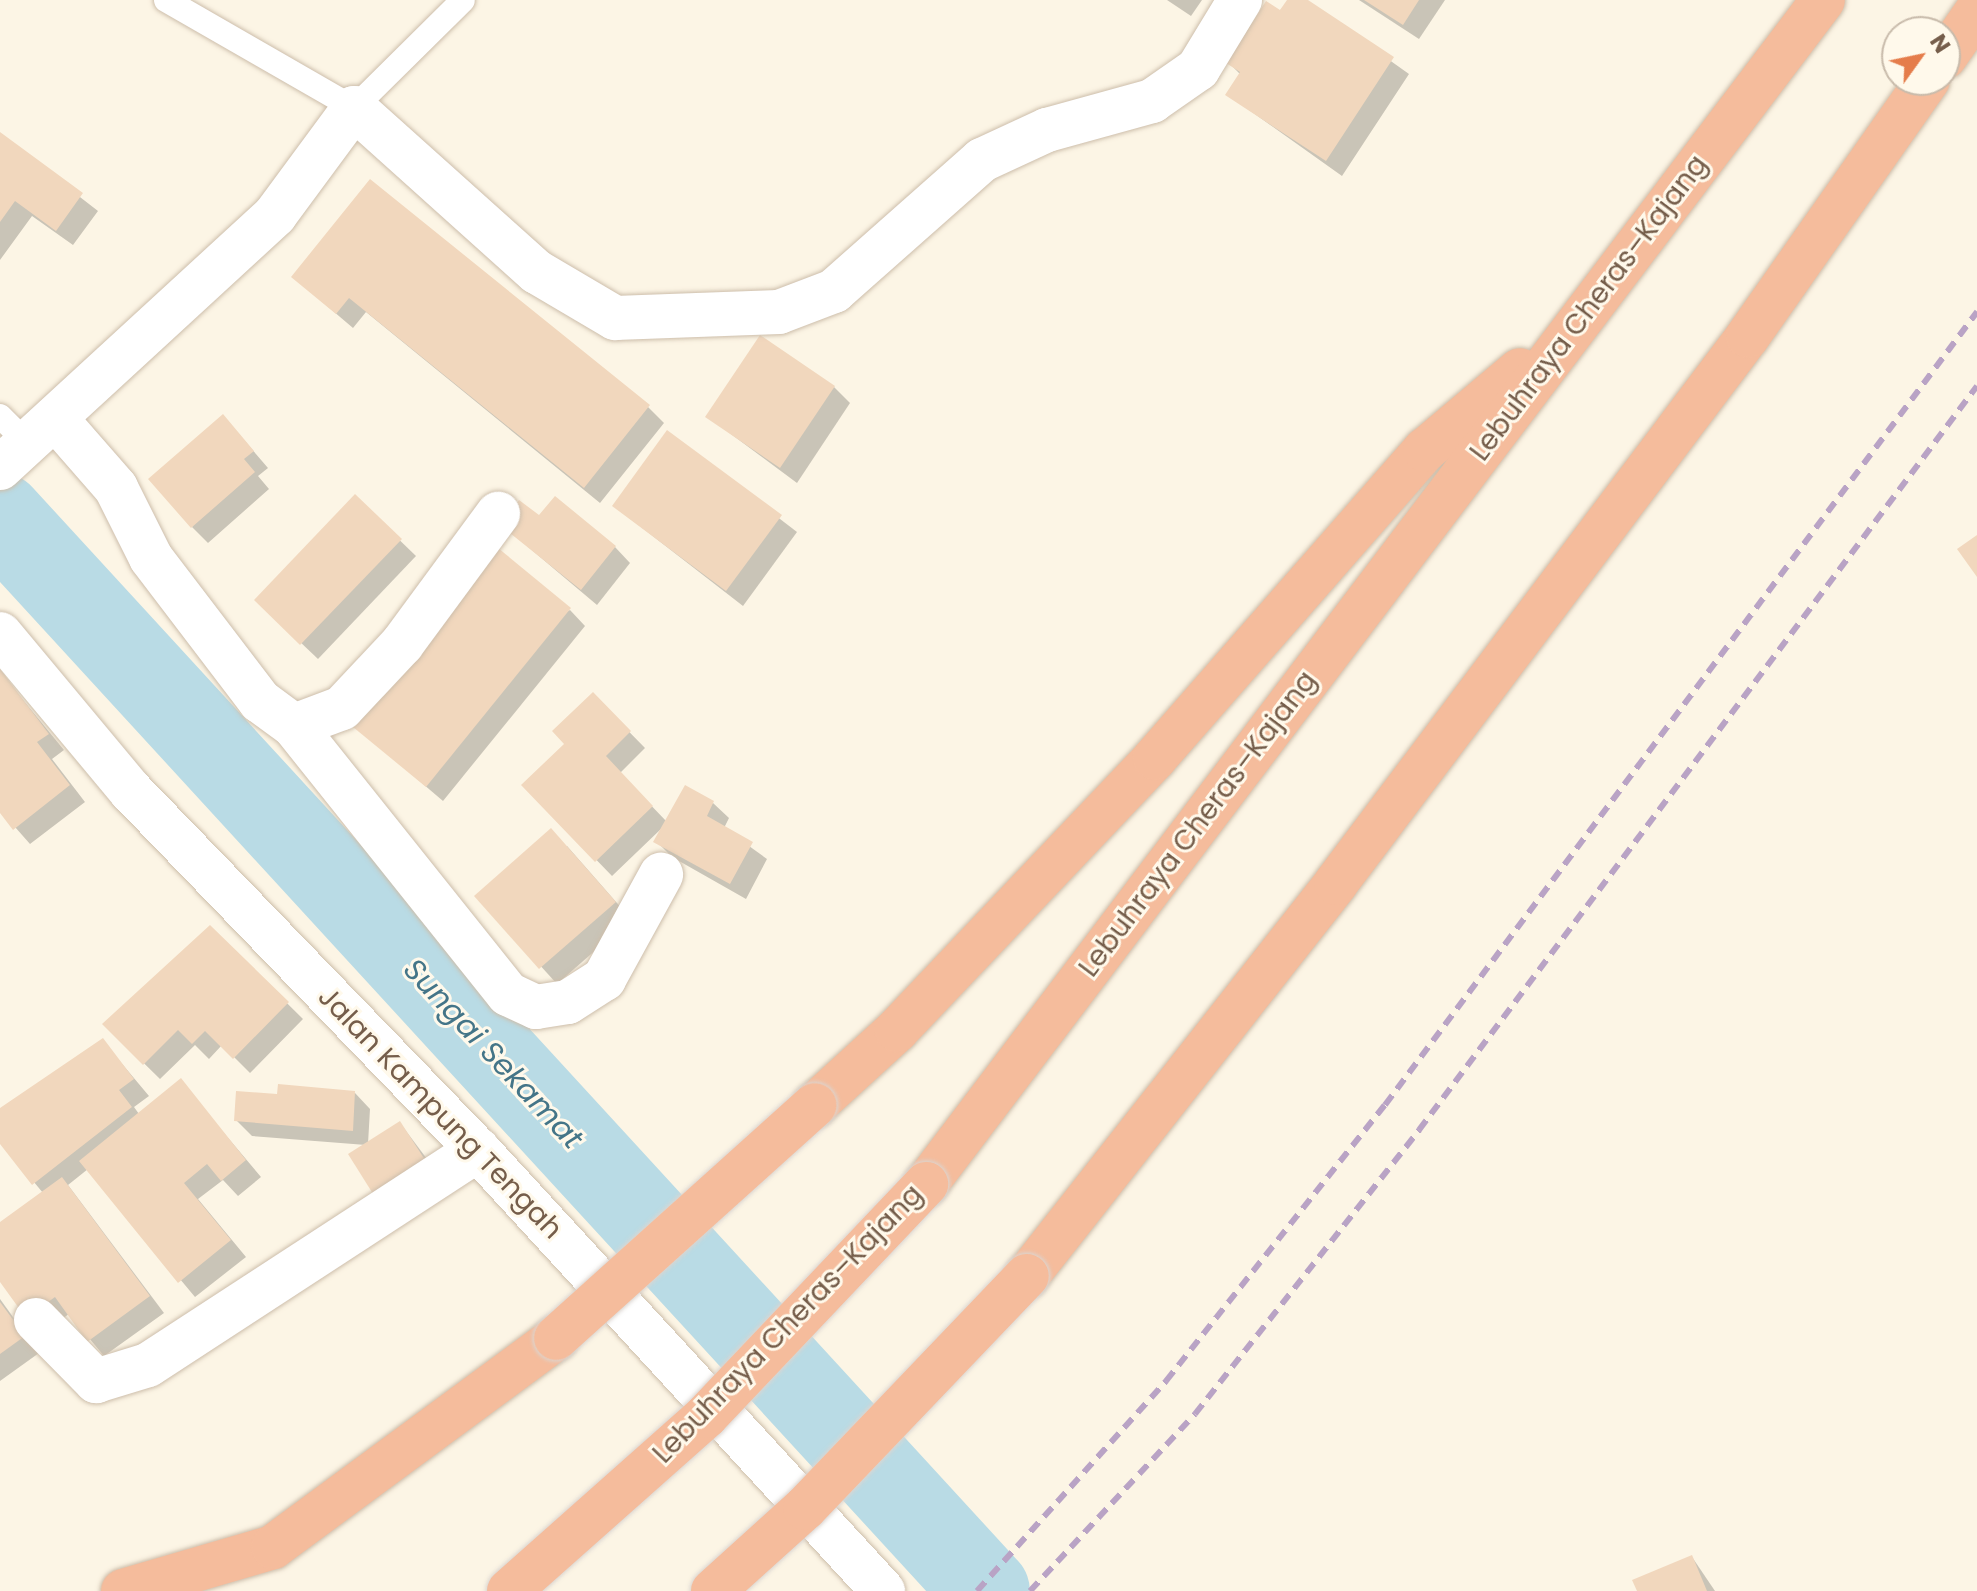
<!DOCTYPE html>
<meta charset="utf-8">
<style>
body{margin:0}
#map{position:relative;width:1977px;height:1591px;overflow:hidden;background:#fcf5e5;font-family:Poppins,sans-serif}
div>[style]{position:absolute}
.shadow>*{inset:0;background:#0003}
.river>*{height:88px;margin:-44px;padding:0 44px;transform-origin:44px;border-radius:44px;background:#b9dbe5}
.building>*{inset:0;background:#f1d7bd}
.roads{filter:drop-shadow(0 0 2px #cdbeab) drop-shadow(0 0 2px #cdbeab)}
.lane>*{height:24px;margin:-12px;padding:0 12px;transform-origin:12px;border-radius:12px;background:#fff}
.street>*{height:44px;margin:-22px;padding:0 22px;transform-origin:22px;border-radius:22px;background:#fff}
.highway>*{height:44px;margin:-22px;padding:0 22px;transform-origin:22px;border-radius:22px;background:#f5bc9c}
.rail>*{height:6px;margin-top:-3px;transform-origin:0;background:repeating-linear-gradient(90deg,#b9a3c5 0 12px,transparent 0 20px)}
.bridges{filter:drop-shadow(0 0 2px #dbd5d0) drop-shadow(0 0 2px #dbd5d0)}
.highway-bridge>*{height:44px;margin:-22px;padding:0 22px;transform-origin:22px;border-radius:22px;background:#f5bc9c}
span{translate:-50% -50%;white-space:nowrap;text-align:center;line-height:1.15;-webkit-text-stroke:6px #fff9eb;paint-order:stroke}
.street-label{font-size:28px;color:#755d4a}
.water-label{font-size:30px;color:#447588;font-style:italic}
.north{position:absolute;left:1881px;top:16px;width:80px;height:80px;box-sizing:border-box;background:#fff9eb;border:2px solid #c8bbab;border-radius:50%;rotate:57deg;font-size:22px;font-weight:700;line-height:32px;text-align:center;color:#755d4a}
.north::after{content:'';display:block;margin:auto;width:28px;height:36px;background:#e57d4b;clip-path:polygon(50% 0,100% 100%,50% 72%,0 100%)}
</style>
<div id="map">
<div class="shadow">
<div style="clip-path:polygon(1167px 0,1202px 0,1191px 16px)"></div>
<div style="clip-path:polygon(1290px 0,1305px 0,1409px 74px,1342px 176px,1228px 95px,1241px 75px,1229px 63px)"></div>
<div style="clip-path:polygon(1359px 0,1445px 0,1419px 39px)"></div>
<div style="clip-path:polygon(0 135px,98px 211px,73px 245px,32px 216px,0 260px)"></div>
<div style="clip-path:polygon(293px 277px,648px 407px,664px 423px,600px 503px,366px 312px,353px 328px)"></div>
<div style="clip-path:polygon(834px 387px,850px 403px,797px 483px,708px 417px)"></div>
<div style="clip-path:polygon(238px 433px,268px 468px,258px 476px,269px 489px,208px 543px,192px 527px)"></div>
<div style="clip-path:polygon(668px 433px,797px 532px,743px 606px,614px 506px)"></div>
<div style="clip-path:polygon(355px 497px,416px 556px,318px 659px,256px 600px)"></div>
<div style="clip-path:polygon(539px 518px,615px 547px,630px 563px,597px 605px,502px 525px)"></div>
<div style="clip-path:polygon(570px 610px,585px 626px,443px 801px,355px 726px)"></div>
<div style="clip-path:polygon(0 672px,64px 750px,52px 759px,85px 802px,30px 844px,0 810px)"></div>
<div style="clip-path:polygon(593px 695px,645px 748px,620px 773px,667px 822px,713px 803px,729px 818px,724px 828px,767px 859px,746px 899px,672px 857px,656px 841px,662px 828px,612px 876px,524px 785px,566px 744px)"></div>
<div style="clip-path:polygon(567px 846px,631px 919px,557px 984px,477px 896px)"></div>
<div style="clip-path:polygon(210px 927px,303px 1019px,250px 1073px,222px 1045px,209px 1059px,195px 1045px,160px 1079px,105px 1025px)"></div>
<div style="clip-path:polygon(102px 1040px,149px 1096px,134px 1107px,139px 1114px,180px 1081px,261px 1177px,238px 1196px,223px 1180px,198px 1199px,246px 1257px,195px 1297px,88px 1169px,68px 1185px,164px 1313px,104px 1356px,69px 1314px,43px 1332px,0 1279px,0 1224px,43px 1193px,0 1141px,0 1111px)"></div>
<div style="clip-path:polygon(355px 1093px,370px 1109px,368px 1144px,400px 1123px,442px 1179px,366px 1145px,252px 1136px,236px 1120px,279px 1096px)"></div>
<div style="clip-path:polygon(0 1299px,39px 1353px,0 1381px)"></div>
<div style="clip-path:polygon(1692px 1557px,1715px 1591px,1639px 1591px)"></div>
</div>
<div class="river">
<div style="left:0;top:517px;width:1458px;rotate:47.45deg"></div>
</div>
<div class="building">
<div style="clip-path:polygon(1287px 0,1308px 0,1394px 57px,1326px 161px,1225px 95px,1240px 72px,1226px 63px,1266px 1px,1280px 10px)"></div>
<div style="clip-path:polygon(1364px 0,1419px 0,1403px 25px)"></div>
<div style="clip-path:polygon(0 132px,83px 193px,56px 231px,15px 201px,0 222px)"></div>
<div style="clip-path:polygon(370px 179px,650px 405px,584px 488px,349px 298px,336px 314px,291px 277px)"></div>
<div style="clip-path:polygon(760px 335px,835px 386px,780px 468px,705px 417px)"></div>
<div style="clip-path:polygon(223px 414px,254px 451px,244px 459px,255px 472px,191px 528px,148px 479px)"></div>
<div style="clip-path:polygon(667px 430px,782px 515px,726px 591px,612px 506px)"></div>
<div style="clip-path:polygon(355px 494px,402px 539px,300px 645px,254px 600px)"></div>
<div style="clip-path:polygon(555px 496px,616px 546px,581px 590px,500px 525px,519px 500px,539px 515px)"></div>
<div style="clip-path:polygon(1977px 535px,1977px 577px,1957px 549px)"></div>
<div style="clip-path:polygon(498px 548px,571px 608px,426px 787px,353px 727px)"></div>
<div style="clip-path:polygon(0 669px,49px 734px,37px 742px,70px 785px,13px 830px,0 813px)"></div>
<div style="clip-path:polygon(593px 692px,631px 731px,606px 756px,653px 806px,595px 862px,521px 785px,564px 744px,552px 731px)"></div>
<div style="clip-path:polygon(685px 785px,714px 801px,707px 816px,753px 842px,730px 884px,653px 842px)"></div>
<div style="clip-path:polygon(551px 828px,616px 902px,539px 969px,474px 896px)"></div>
<div style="clip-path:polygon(210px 925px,289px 1002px,233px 1059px,205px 1031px,192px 1044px,178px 1030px,143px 1065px,102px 1024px)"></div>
<div style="clip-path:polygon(103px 1038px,134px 1079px,119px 1090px,132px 1107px,32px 1185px,0 1144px,0 1108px)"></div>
<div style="clip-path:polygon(181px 1078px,246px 1160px,221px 1181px,207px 1164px,184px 1183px,231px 1240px,178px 1283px,79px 1161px)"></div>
<div style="clip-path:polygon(278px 1084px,355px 1091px,353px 1131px,234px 1121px,236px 1091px,277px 1094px)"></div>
<div style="clip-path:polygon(400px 1121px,427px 1163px,375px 1197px,348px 1154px)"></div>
<div style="clip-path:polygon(62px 1177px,150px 1296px,87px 1342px,55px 1297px,26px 1318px,0 1282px,0 1222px)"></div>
<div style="clip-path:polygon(0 1302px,25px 1336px,0 1354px)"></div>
<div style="clip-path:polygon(1692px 1555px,1707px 1591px,1637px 1591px,1632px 1580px)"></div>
</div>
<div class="roads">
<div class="lane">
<div style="left:166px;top:0;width:217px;rotate:29.9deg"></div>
<div style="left:354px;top:108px;width:153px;rotate:-44.7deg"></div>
<div style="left:0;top:416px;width:40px;rotate:45deg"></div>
</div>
<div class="street">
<div style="left:55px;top:418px;width:93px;rotate:48.9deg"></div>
<div style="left:116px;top:488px;width:78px;rotate:63.4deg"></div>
<div style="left:151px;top:558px;width:180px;rotate:52.7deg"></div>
<div style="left:260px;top:701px;width:42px;rotate:36.3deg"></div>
<div style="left:294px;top:726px;width:343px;rotate:51.4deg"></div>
<div style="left:508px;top:994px;width:31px;rotate:25deg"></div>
<div style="left:536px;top:1007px;width:32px;rotate:-9deg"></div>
<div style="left:568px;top:1002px;width:43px;rotate:-32.6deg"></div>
<div style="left:604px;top:979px;width:119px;rotate:-61.3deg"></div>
<div style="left:0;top:468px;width:374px;rotate:-42.6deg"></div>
<div style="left:275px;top:215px;width:133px;rotate:-53.6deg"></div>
<div style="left:354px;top:108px;width:246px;rotate:41.9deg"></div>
<div style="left:537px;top:272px;width:91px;rotate:30.5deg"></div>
<div style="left:615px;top:318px;width:164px;rotate:-2.1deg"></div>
<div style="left:779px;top:312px;width:59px;rotate:-20.9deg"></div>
<div style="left:834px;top:291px;width:198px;rotate:-41.5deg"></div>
<div style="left:982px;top:160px;width:72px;rotate:-24.8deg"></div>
<div style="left:1047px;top:130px;width:109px;rotate:-15.4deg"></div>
<div style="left:1152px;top:101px;width:56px;rotate:-34.8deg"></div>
<div style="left:1198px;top:69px;width:81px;rotate:-58.7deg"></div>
<div style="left:0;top:634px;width:204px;rotate:50.2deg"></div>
<div style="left:131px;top:791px;width:499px;rotate:46deg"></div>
<div style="left:478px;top:1150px;width:599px;rotate:47.44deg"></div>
<div style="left:294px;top:726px;width:51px;rotate:-20.6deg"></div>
<div style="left:342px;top:708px;width:88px;rotate:-46.8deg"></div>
<div style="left:402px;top:644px;width:162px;rotate:-53.6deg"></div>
<div style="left:36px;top:1320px;width:86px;rotate:45.5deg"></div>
<div style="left:96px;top:1381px;width:54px;rotate:-17.1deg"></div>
<div style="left:148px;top:1365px;width:394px;rotate:-33.1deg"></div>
</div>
<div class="highway">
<div style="left:1945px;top:57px;width:56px;rotate:-55.2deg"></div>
<div style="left:815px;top:1105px;width:111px;rotate:-42.4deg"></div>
<div style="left:897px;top:1030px;width:375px;rotate:-46.5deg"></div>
<div style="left:1155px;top:758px;width:410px;rotate:-48.8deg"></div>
<div style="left:1425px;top:450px;width:124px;rotate:-40.1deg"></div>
<div style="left:926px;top:1184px;width:1485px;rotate:-52.85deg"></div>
<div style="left:1027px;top:1276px;width:500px;rotate:-51.8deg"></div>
<div style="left:1336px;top:883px;width:685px;rotate:-53.01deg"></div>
<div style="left:1748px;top:336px;width:313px;rotate:-54.9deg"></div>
<div style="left:123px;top:1591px;width:156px;rotate:-16.3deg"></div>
<div style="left:273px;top:1547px;width:352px;rotate:-36.4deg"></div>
</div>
</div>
<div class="rail">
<div style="left:977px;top:1591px;width:283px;rotate:-48deg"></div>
<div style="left:1166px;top:1381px;width:352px;rotate:-51.6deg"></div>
<div style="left:1385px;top:1105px;width:990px;rotate:-53.26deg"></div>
<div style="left:1030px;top:1591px;width:242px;rotate:-47deg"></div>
<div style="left:1195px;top:1414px;width:362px;rotate:-51.7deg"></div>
<div style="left:1419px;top:1130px;width:930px;rotate:-53.13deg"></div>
</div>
<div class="bridges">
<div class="highway-bridge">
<div style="left:556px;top:1338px;width:348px;rotate:-42deg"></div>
<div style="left:509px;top:1591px;width:264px;rotate:-41.6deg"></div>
<div style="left:706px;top:1416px;width:320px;rotate:-46.5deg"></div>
<div style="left:713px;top:1591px;width:124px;rotate:-42.1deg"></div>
<div style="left:805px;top:1508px;width:321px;rotate:-46.3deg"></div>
</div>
</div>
<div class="street-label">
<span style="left:1589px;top:308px;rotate:-53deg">Lebuhraya Cheras–Kajang</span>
<span style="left:1198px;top:824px;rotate:-53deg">Lebuhraya Cheras–Kajang</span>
<span style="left:440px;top:1113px;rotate:46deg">Jalan Kampung Tengah</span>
<span style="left:788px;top:1324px;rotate:-46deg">Lebuhraya Cheras–Kajang</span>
</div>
<div class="water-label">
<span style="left:493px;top:1054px;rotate:47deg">Sungai Sekamat</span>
</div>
<div class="north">N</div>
</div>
